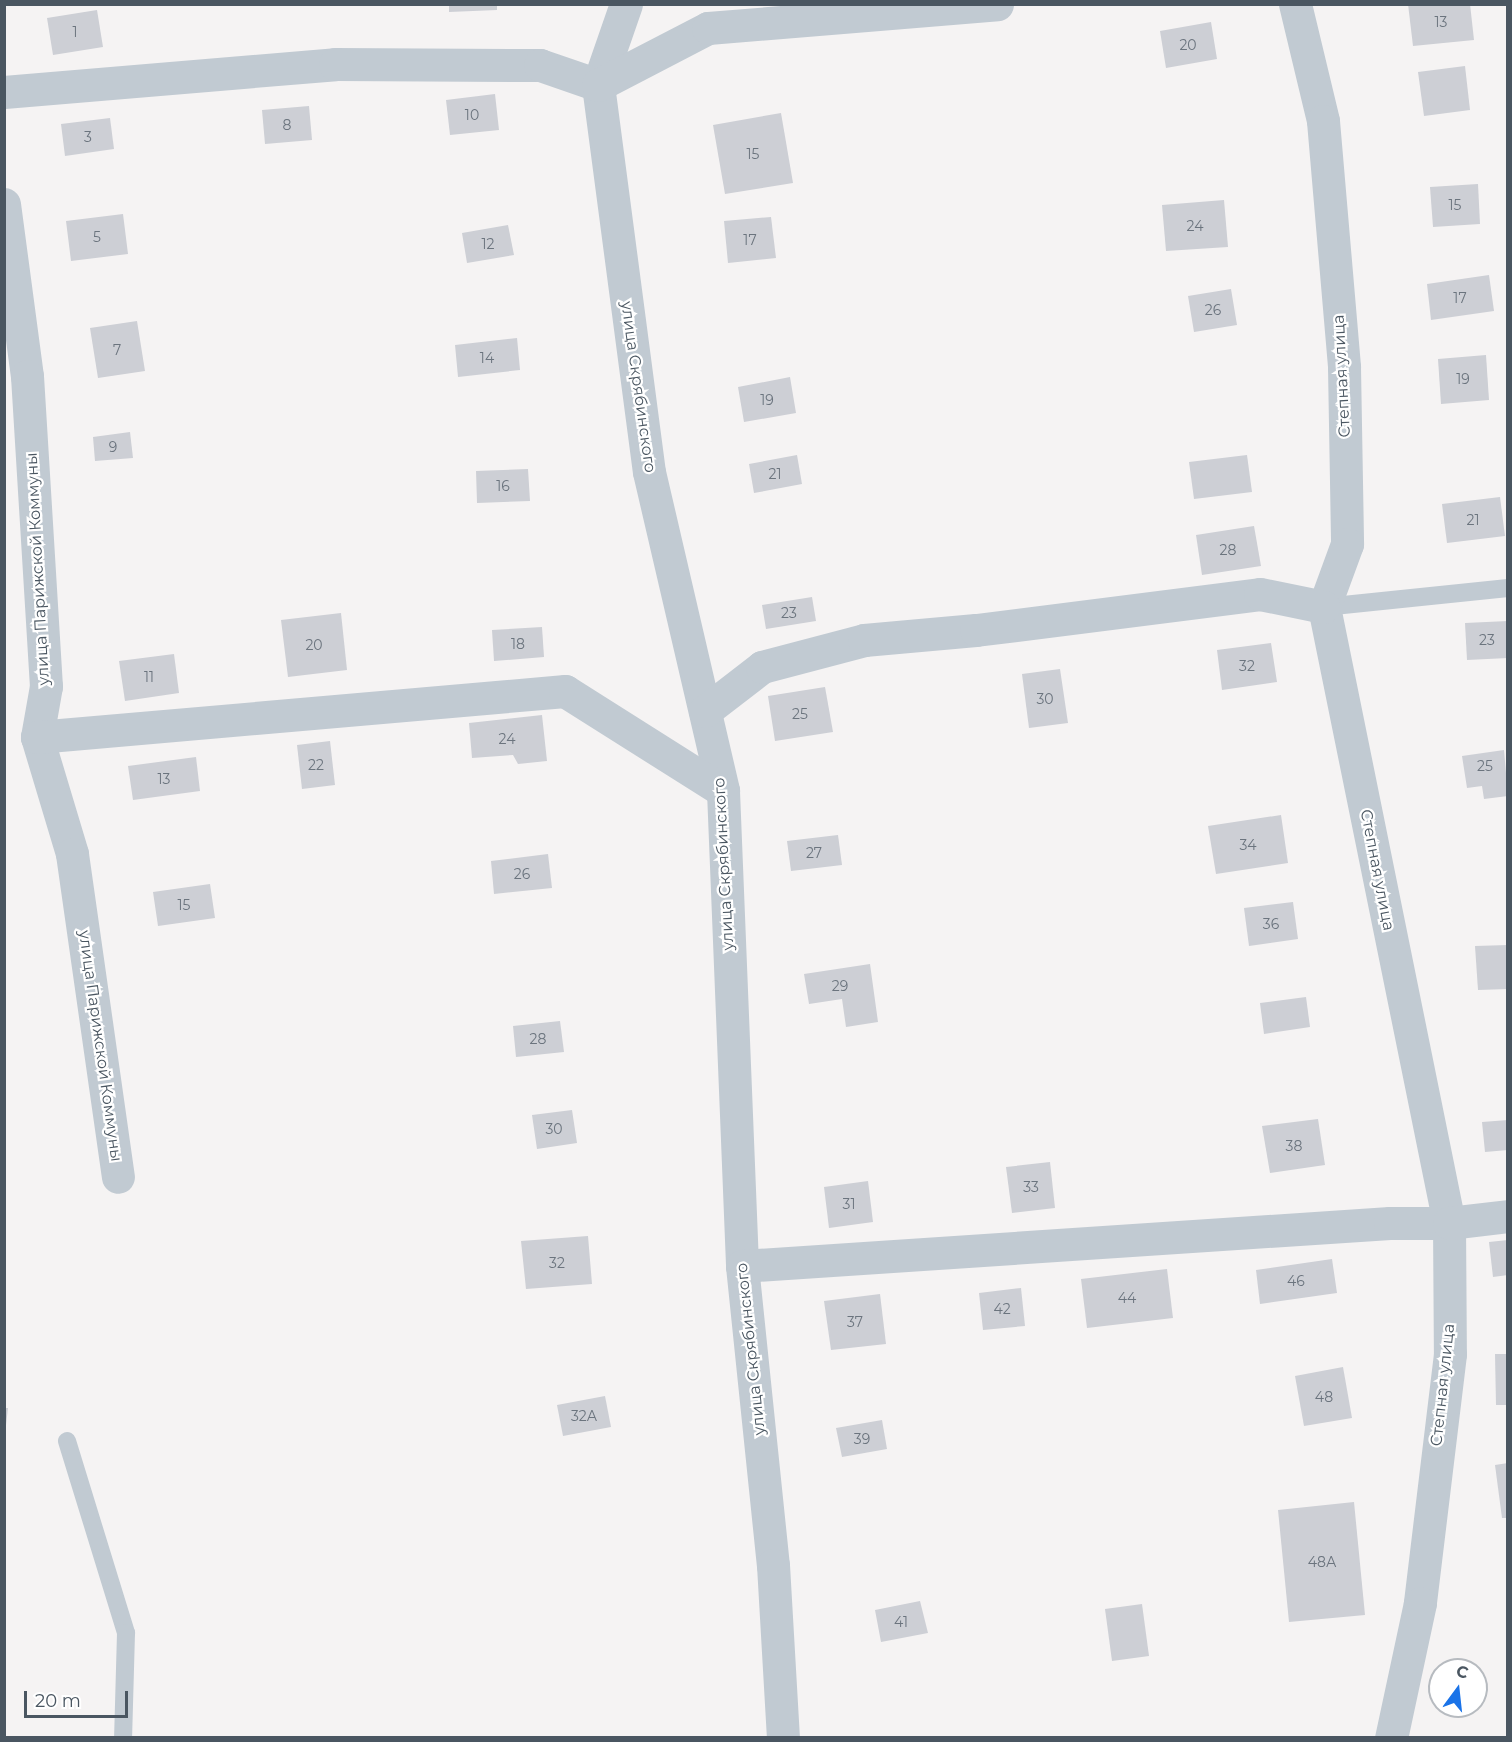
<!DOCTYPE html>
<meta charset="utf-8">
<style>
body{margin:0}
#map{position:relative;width:1512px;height:1742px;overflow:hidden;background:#f5f3f3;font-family:Montserrat,sans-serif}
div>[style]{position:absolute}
.building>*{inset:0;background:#cdcfd5}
.lane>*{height:18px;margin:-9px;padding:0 9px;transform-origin:9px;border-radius:9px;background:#c1cad2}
.street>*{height:33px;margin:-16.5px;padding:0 16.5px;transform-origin:16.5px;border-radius:16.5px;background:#c1cad2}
span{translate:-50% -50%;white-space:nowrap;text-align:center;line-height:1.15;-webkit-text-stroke:4.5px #fff;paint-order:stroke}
.number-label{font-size:14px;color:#6b747e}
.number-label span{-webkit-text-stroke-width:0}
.street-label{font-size:16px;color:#4a5661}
.frame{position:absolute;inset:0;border:6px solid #4a5661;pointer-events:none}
.north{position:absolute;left:1428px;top:1658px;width:60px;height:60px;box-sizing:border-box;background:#fff;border:2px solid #b7bbc0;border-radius:50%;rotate:15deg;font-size:16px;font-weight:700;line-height:24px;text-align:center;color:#4a5661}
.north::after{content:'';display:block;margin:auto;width:21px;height:27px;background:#1a73e8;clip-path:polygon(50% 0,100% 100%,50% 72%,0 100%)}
.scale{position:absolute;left:24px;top:1691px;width:104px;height:27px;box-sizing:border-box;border:3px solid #4a5661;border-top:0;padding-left:8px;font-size:18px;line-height:21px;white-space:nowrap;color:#4a5661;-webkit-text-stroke:4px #fff;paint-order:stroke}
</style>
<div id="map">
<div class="building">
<div style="clip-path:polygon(449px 4px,497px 4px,497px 10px,449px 12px)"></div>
<div style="clip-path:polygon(1408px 4px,1470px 4px,1474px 40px,1413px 46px)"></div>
<div style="clip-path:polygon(97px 10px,103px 47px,53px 55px,47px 18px)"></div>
<div style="clip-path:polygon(1211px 22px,1217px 59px,1166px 68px,1160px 31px)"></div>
<div style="clip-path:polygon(1465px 66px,1470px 110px,1424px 116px,1418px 72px)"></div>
<div style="clip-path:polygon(495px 94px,499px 130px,450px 135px,446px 100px)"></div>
<div style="clip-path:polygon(309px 106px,312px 140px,265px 144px,262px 110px)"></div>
<div style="clip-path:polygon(781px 113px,793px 183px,725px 194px,713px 125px)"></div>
<div style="clip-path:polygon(110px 118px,114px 149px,65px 156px,61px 124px)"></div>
<div style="clip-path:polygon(1478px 184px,1480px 224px,1433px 227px,1430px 187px)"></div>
<div style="clip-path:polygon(1224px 200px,1228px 247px,1166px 251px,1162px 205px)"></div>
<div style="clip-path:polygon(123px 214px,128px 254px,71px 261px,66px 221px)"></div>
<div style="clip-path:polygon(771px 217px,776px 258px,728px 263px,724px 221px)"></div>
<div style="clip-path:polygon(508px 225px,514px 255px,467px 263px,462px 233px)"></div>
<div style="clip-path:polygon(1489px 275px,1494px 311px,1431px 320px,1427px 284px)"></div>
<div style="clip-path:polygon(1231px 289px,1237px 325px,1194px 332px,1188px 296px)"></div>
<div style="clip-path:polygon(137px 321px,145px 371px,98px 378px,90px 328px)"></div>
<div style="clip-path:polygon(517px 338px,520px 370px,458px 377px,455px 345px)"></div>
<div style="clip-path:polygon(1486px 355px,1489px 400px,1441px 404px,1438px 359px)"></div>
<div style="clip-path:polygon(790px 377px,796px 413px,744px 422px,738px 387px)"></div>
<div style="clip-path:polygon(130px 432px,133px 458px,95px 461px,93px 437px)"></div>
<div style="clip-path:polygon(797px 455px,802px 484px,754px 493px,749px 464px)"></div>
<div style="clip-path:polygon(1247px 455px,1252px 492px,1194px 499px,1189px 462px)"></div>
<div style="clip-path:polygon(528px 469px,530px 501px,477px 503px,476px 471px)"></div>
<div style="clip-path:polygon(1500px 497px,1505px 536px,1447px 543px,1442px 504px)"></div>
<div style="clip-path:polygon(1254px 526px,1261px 566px,1202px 575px,1196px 535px)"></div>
<div style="clip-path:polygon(812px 597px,816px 621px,766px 629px,762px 605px)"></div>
<div style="clip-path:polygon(341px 613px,347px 670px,288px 677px,281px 620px)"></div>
<div style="clip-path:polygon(1508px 621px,1508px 658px,1467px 660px,1465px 623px)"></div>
<div style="clip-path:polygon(542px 627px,544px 657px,494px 661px,492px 630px)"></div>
<div style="clip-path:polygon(1271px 643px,1277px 682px,1222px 690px,1217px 650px)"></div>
<div style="clip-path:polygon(174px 654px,179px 693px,125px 701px,119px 661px)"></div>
<div style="clip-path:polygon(1060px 669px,1068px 723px,1029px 728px,1022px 674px)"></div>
<div style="clip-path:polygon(825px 687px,833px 732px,775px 741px,768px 696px)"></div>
<div style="clip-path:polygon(542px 715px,547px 761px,518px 764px,513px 755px,472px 758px,469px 723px)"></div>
<div style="clip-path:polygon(330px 741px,335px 785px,302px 789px,297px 745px)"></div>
<div style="clip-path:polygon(1504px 750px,1508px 796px,1484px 799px,1482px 786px,1467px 788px,1462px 756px)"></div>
<div style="clip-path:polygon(196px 757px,200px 791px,133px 800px,128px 766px)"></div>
<div style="clip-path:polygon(1281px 815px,1288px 863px,1216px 874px,1208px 826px)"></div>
<div style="clip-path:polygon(838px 835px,842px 865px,791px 871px,787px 841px)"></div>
<div style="clip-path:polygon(548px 854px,552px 888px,494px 894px,491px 861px)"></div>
<div style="clip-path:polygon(210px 884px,215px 918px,158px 926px,153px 892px)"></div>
<div style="clip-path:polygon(1293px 902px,1298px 939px,1249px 946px,1244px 908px)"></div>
<div style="clip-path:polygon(1508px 945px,1508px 989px,1478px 990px,1475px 946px)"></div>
<div style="clip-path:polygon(870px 964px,878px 1022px,846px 1027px,842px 999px,809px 1004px,804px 974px)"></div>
<div style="clip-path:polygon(1306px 997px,1310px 1027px,1264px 1034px,1260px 1003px)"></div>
<div style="clip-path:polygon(560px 1021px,564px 1052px,516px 1057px,513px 1026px)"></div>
<div style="clip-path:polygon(572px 1110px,577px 1143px,537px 1149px,532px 1115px)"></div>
<div style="clip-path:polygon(1318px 1119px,1325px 1165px,1270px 1173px,1262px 1126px)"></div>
<div style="clip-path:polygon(1508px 1120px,1508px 1150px,1485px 1152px,1482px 1122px)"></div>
<div style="clip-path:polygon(1050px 1162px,1055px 1208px,1012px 1213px,1006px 1167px)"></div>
<div style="clip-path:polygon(868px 1181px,873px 1222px,829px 1228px,824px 1187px)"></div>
<div style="clip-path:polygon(588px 1236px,592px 1284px,526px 1289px,521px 1241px)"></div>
<div style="clip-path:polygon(1508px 1240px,1508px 1275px,1493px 1277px,1489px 1242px)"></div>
<div style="clip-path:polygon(1332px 1259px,1337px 1293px,1260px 1304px,1256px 1270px)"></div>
<div style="clip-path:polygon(1167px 1269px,1173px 1318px,1087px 1328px,1081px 1279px)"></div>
<div style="clip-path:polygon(1021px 1288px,1025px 1326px,983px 1330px,979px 1293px)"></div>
<div style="clip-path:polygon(880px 1294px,886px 1344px,831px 1350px,824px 1301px)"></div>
<div style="clip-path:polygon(1495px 1354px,1508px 1354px,1508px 1405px,1496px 1405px)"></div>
<div style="clip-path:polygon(1343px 1367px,1352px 1418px,1304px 1426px,1295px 1376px)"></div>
<div style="clip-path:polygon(605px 1396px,611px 1427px,563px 1436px,557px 1405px)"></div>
<div style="clip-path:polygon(4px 1408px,8px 1408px,6px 1425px,4px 1425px)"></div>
<div style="clip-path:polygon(882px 1420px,887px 1449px,842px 1457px,836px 1428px)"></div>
<div style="clip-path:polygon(1508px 1463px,1508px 1518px,1502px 1518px,1495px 1465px)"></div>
<div style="clip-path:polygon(1354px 1502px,1365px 1615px,1289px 1622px,1278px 1510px)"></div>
<div style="clip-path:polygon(920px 1601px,928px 1633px,881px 1642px,875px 1610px)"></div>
<div style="clip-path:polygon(1142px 1604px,1149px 1656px,1112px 1661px,1105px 1609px)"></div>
</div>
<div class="lane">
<div style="left:1324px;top:607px;width:185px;rotate:-5.9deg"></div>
<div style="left:67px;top:1441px;width:201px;rotate:72.9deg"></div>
<div style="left:126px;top:1633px;width:105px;rotate:91.6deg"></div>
</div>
<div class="street">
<div style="left:626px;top:4px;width:86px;rotate:109.1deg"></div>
<div style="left:598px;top:85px;width:390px;rotate:82.5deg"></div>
<div style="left:649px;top:472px;width:327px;rotate:76.9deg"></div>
<div style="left:723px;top:791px;width:475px;rotate:87.7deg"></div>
<div style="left:742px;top:1266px;width:301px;rotate:84.1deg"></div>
<div style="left:773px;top:1565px;width:173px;rotate:86.7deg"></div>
<div style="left:1295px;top:4px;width:120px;rotate:76.5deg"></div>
<div style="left:1323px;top:121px;width:247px;rotate:85.1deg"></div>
<div style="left:1344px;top:367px;width:177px;rotate:89deg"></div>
<div style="left:1347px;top:544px;width:67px;rotate:110.1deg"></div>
<div style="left:1324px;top:607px;width:629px;rotate:78.53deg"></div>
<div style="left:1449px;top:1223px;width:131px;rotate:89.6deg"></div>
<div style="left:1450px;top:1354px;width:251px;rotate:96.9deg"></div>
<div style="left:1420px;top:1603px;width:138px;rotate:102.1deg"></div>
<div style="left:4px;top:92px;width:332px;rotate:-4.8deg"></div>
<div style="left:335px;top:64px;width:205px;rotate:0.3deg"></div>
<div style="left:540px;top:65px;width:61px;rotate:19deg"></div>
<div style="left:598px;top:85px;width:124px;rotate:-27.4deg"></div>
<div style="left:708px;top:28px;width:290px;rotate:-4.7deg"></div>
<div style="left:4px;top:204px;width:174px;rotate:82.4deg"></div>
<div style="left:27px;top:376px;width:311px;rotate:86.5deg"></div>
<div style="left:46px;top:686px;width:52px;rotate:100deg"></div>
<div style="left:37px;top:737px;width:122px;rotate:73.3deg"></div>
<div style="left:72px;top:854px;width:326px;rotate:81.9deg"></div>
<div style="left:705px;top:711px;width:72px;rotate:-37.7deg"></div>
<div style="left:762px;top:667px;width:106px;rotate:-14.8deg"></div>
<div style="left:864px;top:640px;width:112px;rotate:-5.1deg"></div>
<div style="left:976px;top:630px;width:286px;rotate:-7.2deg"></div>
<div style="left:1260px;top:594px;width:65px;rotate:11.5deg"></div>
<div style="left:37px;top:737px;width:530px;rotate:-4.98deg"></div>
<div style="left:565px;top:691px;width:187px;rotate:32.3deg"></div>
<div style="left:742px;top:1266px;width:649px;rotate:-3.8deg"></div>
<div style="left:1390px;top:1223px;width:59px"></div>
<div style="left:1449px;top:1223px;width:59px;rotate:-6.8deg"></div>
</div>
<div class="number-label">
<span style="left:1441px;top:22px">13</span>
<span style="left:75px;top:32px">1</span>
<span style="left:1188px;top:45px">20</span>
<span style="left:472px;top:115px">10</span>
<span style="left:287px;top:125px">8</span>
<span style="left:88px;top:137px">3</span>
<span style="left:753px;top:154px">15</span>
<span style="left:1455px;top:205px">15</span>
<span style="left:1195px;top:226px">24</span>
<span style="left:97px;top:237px">5</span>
<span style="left:750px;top:240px">17</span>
<span style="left:488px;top:244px">12</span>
<span style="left:1460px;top:298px">17</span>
<span style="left:1213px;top:310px">26</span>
<span style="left:117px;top:350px">7</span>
<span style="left:487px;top:358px">14</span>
<span style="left:1463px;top:379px">19</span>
<span style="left:767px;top:400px">19</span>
<span style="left:113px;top:447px">9</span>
<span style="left:775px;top:474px">21</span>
<span style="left:503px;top:486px">16</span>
<span style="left:1473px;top:520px">21</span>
<span style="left:1228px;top:550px">28</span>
<span style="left:789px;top:613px">23</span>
<span style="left:1487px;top:640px">23</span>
<span style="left:518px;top:644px">18</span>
<span style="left:314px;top:645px">20</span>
<span style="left:1247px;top:666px">32</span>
<span style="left:149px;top:677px">11</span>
<span style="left:1045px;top:699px">30</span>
<span style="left:800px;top:714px">25</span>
<span style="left:507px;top:739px">24</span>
<span style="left:316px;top:765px">22</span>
<span style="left:1485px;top:766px">25</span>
<span style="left:164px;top:779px">13</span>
<span style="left:1248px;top:845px">34</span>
<span style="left:814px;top:853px">27</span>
<span style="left:522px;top:874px">26</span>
<span style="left:184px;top:905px">15</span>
<span style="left:1271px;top:924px">36</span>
<span style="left:840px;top:986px">29</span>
<span style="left:538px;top:1039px">28</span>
<span style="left:554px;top:1129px">30</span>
<span style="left:1294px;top:1146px">38</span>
<span style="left:1031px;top:1187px">33</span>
<span style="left:849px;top:1204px">31</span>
<span style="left:557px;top:1263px">32</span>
<span style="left:1296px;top:1281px">46</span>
<span style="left:1127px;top:1298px">44</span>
<span style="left:1002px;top:1309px">42</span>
<span style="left:855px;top:1322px">37</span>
<span style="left:1324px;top:1397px">48</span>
<span style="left:584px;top:1416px">32А</span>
<span style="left:862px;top:1439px">39</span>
<span style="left:1322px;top:1562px">48А</span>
<span style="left:901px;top:1622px">41</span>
</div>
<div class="street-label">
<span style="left:1342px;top:376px;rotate:-93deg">Степная улица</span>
<span style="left:638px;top:387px;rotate:82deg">улица Скрябинского</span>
<span style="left:38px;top:569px;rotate:-93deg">улица Парижской Коммуны</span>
<span style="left:724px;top:864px;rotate:-93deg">улица Скрябинского</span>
<span style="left:1377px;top:870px;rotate:79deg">Степная улица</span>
<span style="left:100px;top:1046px;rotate:82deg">улица Парижской Коммуны</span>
<span style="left:751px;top:1349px;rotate:-96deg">улица Скрябинского</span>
<span style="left:1443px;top:1385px;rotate:-84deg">Степная улица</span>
</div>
<div class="frame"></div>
<div class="north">С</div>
<div class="scale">20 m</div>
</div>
